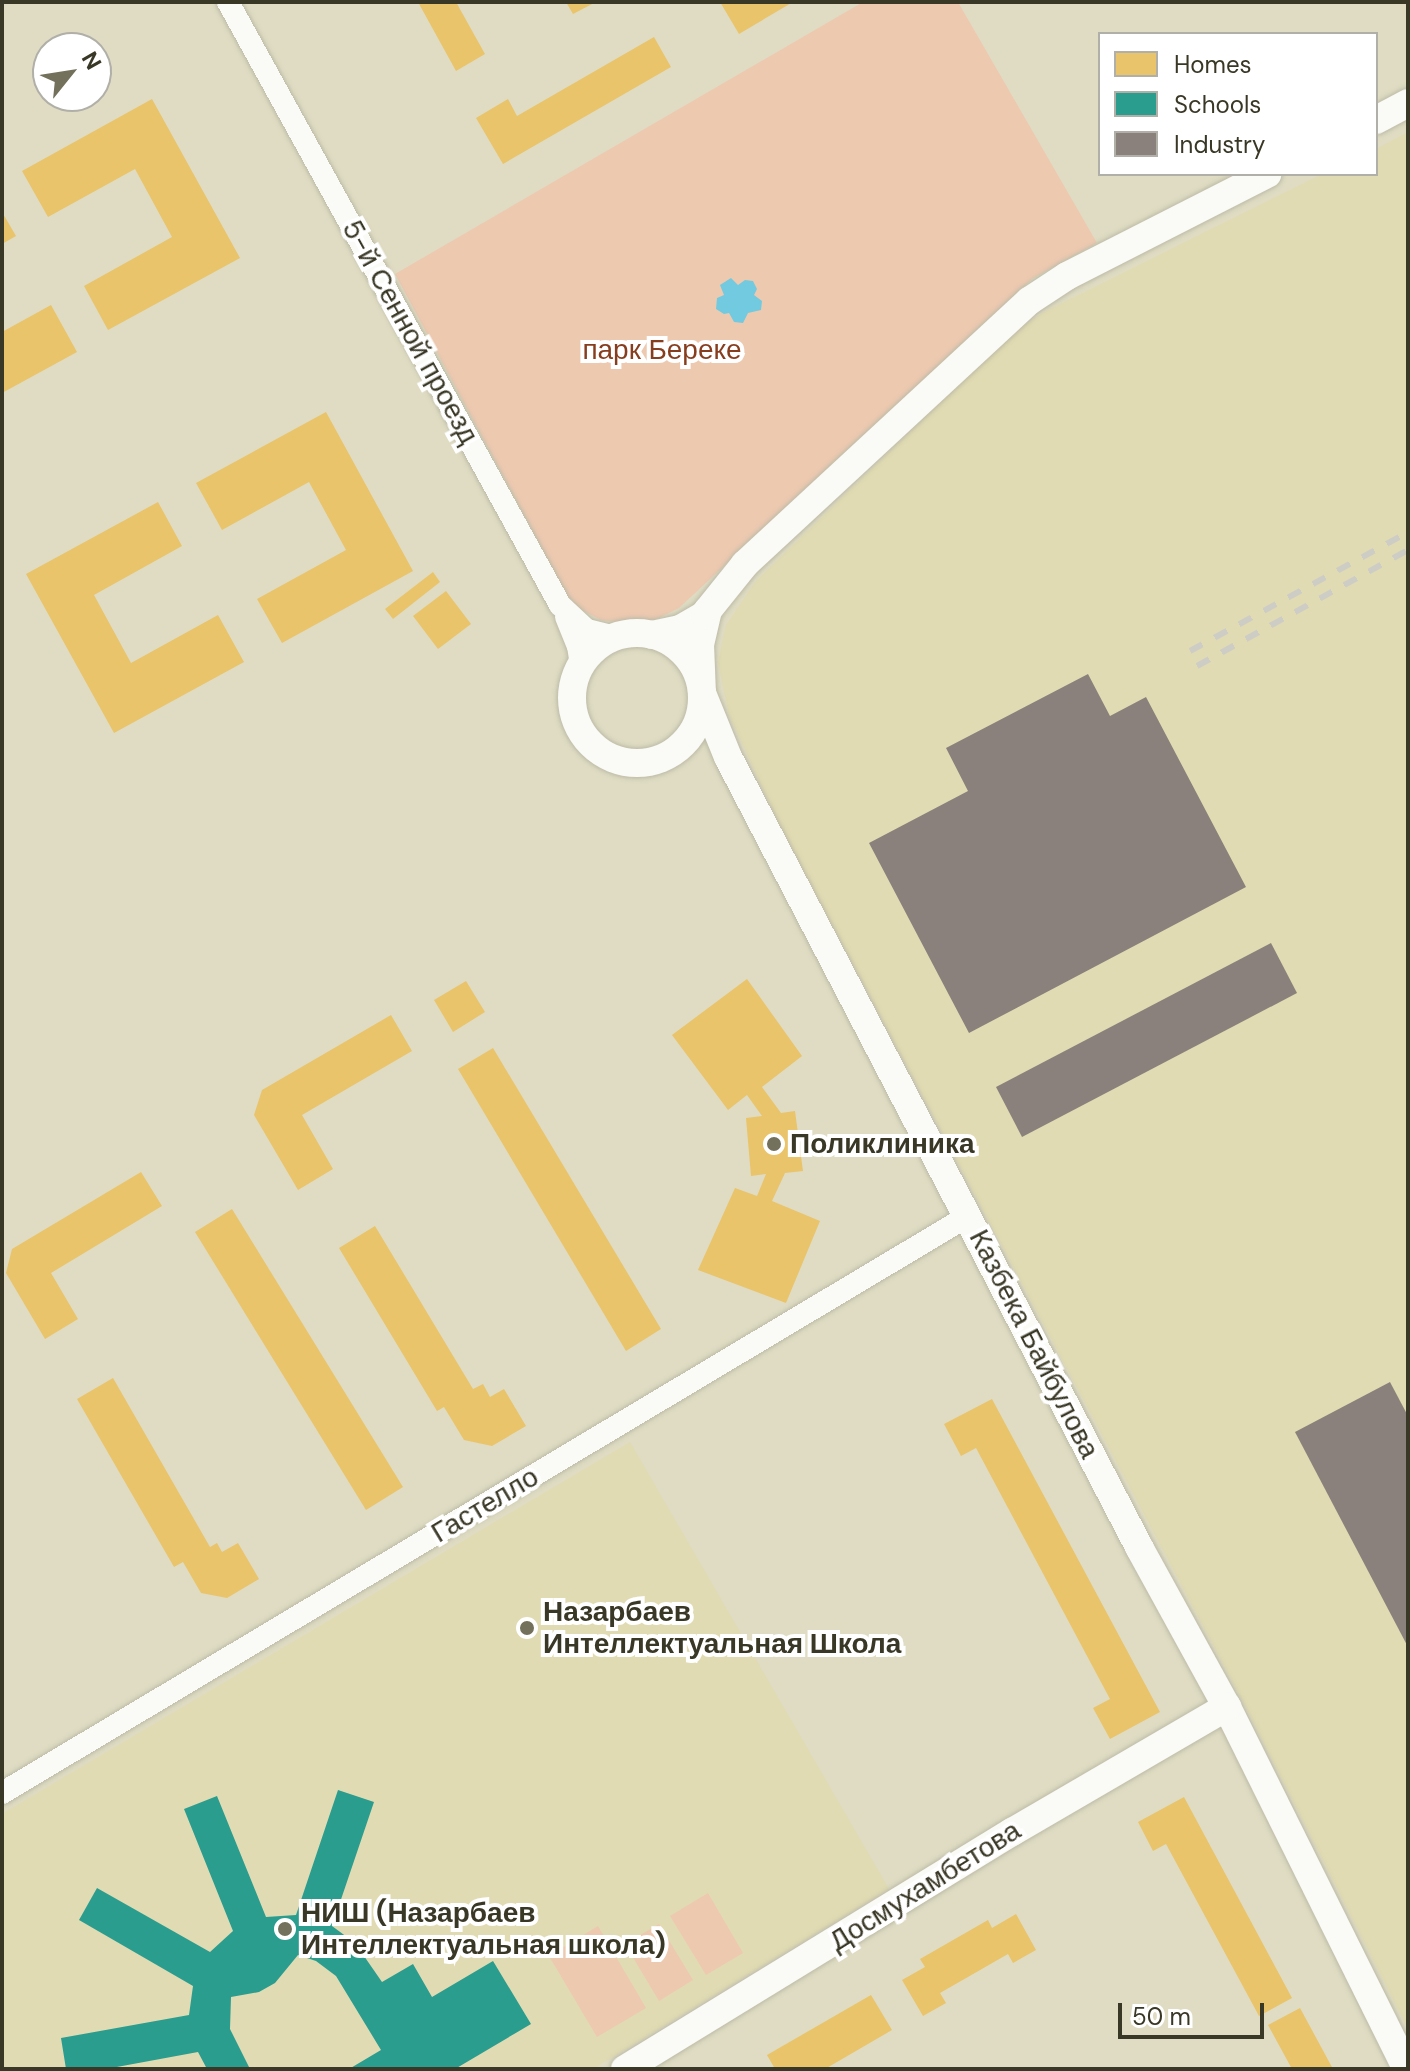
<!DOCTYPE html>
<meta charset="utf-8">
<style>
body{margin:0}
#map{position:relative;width:1410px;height:2071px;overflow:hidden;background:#dfdcc3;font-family:"DM Sans",sans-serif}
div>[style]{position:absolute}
.built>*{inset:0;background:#e0dbb2}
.green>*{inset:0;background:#edc9b0}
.water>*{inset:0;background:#71cadf}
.homes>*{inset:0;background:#e9c46a}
.schools>*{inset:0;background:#2a9d8f}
.industry>*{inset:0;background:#8a817c}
.roads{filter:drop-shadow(0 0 2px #bdbba7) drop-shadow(0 0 2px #bdbba7)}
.minor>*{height:22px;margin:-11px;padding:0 11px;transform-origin:11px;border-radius:11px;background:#fafaf6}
.tertiary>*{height:28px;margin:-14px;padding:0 14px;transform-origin:14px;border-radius:14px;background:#fafaf6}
.tertiary>.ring{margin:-14px;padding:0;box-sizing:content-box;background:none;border:28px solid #fafaf6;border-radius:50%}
.rail>*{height:6px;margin-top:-3px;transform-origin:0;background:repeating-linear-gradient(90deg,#cdcdc6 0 14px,transparent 0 28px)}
.dots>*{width:22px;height:22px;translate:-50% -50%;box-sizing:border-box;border:4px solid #fff;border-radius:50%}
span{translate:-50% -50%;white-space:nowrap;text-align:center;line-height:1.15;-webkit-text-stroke:8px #fff;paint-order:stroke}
.street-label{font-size:28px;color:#393725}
.park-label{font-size:28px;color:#873e1e}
.poi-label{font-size:28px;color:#393725;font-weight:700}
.left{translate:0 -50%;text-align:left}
.frame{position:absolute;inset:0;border:4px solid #393725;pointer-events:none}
.legend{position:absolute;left:1098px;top:32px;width:280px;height:144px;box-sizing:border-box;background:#fff;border:2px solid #b0afa8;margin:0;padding:10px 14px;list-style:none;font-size:24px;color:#393725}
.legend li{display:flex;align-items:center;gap:16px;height:40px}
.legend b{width:40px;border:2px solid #b0afa8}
.north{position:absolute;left:32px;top:32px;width:80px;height:80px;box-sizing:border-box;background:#fff;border:2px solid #b0afa8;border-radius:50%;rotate:60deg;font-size:22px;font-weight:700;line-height:32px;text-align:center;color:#393725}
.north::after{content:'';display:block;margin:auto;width:28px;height:36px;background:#73715c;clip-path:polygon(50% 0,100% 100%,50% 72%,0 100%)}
.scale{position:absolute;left:1118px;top:2003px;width:146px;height:36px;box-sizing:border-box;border:4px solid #393725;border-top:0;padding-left:10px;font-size:24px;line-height:28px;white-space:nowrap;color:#393725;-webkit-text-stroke:6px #fff;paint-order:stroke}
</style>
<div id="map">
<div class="built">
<div style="clip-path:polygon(1408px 132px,1408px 2029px,1247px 1709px,780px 826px,729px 715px,718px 662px,726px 625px,756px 581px,1015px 330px,1046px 311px,1322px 174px,1376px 174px,1376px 149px)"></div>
<div style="clip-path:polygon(630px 1442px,889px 1889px,593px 2069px,2px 2069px,2px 1814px)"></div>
</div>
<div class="green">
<div style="clip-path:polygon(863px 2px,958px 2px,1097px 243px,1032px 279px,679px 608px,655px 620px,631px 624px,601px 620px,572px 605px,395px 274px)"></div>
<div style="clip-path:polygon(708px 1893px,743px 1953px,706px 1975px,670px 1916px)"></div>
<div style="clip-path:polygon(659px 1924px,693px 1980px,659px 2001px,625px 1944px)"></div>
<div style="clip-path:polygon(598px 1926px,646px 2008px,597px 2037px,549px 1956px)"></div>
</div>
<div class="water">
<div style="clip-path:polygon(731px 278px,738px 285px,745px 280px,753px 281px,757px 289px,754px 295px,762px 301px,761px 310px,748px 313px,743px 323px,734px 322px,729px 313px,724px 314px,716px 309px,717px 298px,724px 295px,720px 285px)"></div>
</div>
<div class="homes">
<div style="clip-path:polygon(418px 2px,456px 2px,485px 54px,456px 71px)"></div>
<div style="clip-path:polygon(566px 2px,596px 2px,573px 14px)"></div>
<div style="clip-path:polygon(720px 2px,793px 2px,739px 34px)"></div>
<div style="clip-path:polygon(654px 37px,671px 67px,503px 164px,476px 118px,508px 99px,517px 116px)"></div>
<div style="clip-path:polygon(152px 99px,240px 258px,108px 330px,84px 286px,172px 237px,135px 169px,48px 217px,22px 171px)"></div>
<div style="clip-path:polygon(2px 212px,16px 236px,2px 244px)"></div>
<div style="clip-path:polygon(51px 305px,77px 352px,2px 393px,2px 332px)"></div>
<div style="clip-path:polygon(326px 412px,413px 571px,282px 643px,257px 599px,346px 550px,309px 482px,222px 530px,196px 483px)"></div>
<div style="clip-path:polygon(158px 502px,182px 546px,94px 595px,131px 663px,218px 615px,244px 662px,114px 733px,26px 574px)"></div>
<div style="clip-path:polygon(433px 572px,440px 582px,393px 619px,385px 609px)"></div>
<div style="clip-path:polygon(446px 591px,471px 624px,438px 649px,413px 616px)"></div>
<div style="clip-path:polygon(747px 979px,802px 1056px,762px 1087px,781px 1113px,795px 1111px,803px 1171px,785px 1173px,772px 1201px,820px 1221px,786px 1303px,698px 1270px,735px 1188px,757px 1196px,766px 1174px,751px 1176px,746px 1118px,762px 1116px,747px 1095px,728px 1110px,672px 1035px)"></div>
<div style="clip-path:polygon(466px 981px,485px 1012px,453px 1032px,434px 1000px)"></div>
<div style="clip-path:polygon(391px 1015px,412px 1051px,302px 1115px,333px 1169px,298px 1190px,254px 1115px,262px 1090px)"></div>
<div style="clip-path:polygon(493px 1048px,661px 1329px,626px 1351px,458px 1069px)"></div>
<div style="clip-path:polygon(141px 1172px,162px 1206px,51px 1273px,78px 1319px,45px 1339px,6px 1273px,12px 1249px)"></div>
<div style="clip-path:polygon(232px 1209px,403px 1487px,366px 1510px,195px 1232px)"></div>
<div style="clip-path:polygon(375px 1226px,473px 1389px,483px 1384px,490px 1397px,504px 1389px,526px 1426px,492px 1446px,464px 1440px,444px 1407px,437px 1411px,339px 1248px)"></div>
<div style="clip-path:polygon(113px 1378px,210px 1547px,217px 1543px,222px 1552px,238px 1543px,259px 1579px,227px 1598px,201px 1593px,183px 1562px,174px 1567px,77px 1399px)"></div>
<div style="clip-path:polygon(992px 1399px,1160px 1712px,1110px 1739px,1093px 1708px,1110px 1699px,976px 1448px,961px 1456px,944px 1424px)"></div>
<div style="clip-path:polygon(1184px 1797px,1292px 1998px,1259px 2016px,1166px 1844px,1153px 1851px,1138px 1822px)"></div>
<div style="clip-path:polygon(1016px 1914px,1036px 1950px,1013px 1963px,1008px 1954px,940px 1993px,946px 2003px,923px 2016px,902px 1980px,925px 1967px,920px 1959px,988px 1920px,992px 1928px)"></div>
<div style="clip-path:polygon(871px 1995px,892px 2030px,825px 2069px,775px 2069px,767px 2055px)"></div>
<div style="clip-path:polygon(1300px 2008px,1333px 2069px,1292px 2069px,1268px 2025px)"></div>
</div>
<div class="schools">
<div style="clip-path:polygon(338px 1790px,374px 1802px,332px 1926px,355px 1943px,382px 1982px,413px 1964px,432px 1997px,493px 1961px,531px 2024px,455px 2069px,349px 2069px,381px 2050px,336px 1976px,316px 1961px,298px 1955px,275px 1983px,259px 1992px,231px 1997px,230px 2029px,250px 2069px,207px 2069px,198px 2052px,106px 2069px,66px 2069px,61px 2038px,189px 2015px,193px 1986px,79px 1920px,97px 1888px,210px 1952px,233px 1931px,184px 1809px,217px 1796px,266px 1917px,296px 1915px)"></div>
</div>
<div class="industry">
<div style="clip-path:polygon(1088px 674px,1110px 716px,1146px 697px,1246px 887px,969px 1033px,869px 843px,968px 791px,946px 748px)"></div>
<div style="clip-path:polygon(1271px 943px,1297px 993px,1022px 1137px,996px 1087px)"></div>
<div style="clip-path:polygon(1390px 1382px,1408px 1416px,1408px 1647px,1295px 1432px)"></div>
</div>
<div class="roads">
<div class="minor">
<div style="left:228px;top:2px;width:688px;rotate:61.16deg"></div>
<div style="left:560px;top:605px;width:37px;rotate:43deg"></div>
<div style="left:587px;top:630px;width:29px;rotate:14deg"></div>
<div style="left:566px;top:617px;width:31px;rotate:68deg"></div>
<div style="left:578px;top:646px;width:20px;rotate:81deg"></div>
<div style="left:2px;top:1793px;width:1125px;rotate:-30.85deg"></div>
</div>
<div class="tertiary">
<div style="left:1376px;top:120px;width:36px;rotate:-28deg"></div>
<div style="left:708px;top:610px;width:35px;rotate:103deg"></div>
<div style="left:700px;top:644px;width:49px;rotate:87.7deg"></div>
<div style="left:702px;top:693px;width:69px;rotate:67.9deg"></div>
<div style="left:728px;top:757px;width:891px;rotate:62.51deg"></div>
<div style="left:1139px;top:1547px;width:183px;rotate:61.2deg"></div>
<div style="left:1227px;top:1707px;width:404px;rotate:63.6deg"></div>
<div class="ring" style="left:572px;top:633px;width:102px;height:102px"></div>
<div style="left:652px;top:635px;width:29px;rotate:-12deg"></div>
<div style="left:680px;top:629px;width:28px;rotate:-30deg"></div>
<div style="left:704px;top:615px;width:65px;rotate:-51.2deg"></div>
<div style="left:745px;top:564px;width:387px;rotate:-42.8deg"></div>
<div style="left:1029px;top:301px;width:45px;rotate:-33.3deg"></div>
<div style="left:1067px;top:276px;width:225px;rotate:-27deg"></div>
<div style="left:625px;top:2069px;width:454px;rotate:-31.5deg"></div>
<div style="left:1012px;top:1832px;width:249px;rotate:-30.2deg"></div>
</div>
</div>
<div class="rail">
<div style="left:1190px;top:651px;width:248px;rotate:-28.6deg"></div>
<div style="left:1197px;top:666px;width:241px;rotate:-28.8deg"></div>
</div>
<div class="dots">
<div style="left:774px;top:1144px;background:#73715c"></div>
<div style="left:527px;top:1628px;background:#73715c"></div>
<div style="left:285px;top:1929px;background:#73715c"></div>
</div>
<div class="street-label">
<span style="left:410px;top:332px;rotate:61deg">5-й Сенной проезд</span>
<span style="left:1034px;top:1344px;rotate:63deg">Казбека Байбулова</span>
<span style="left:485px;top:1505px;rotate:-31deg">Гастелло</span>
<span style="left:925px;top:1886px;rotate:-32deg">Досмухамбетова</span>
</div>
<div class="park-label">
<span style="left:662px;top:350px">парк Береке</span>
</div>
<div class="poi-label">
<span class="left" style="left:790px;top:1144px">Поликлиника</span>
<span class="left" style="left:543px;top:1628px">Назарбаев<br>Интеллектуальная Школа</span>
<span class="left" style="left:301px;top:1929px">НИШ (Назарбаев<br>Интеллектуальная школа)</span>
</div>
<div class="frame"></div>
<ul class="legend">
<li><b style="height:22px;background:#e9c46a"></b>Homes</li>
<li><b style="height:22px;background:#2a9d8f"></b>Schools</li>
<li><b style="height:22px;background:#8a817c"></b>Industry</li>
</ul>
<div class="north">N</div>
<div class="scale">50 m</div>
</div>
